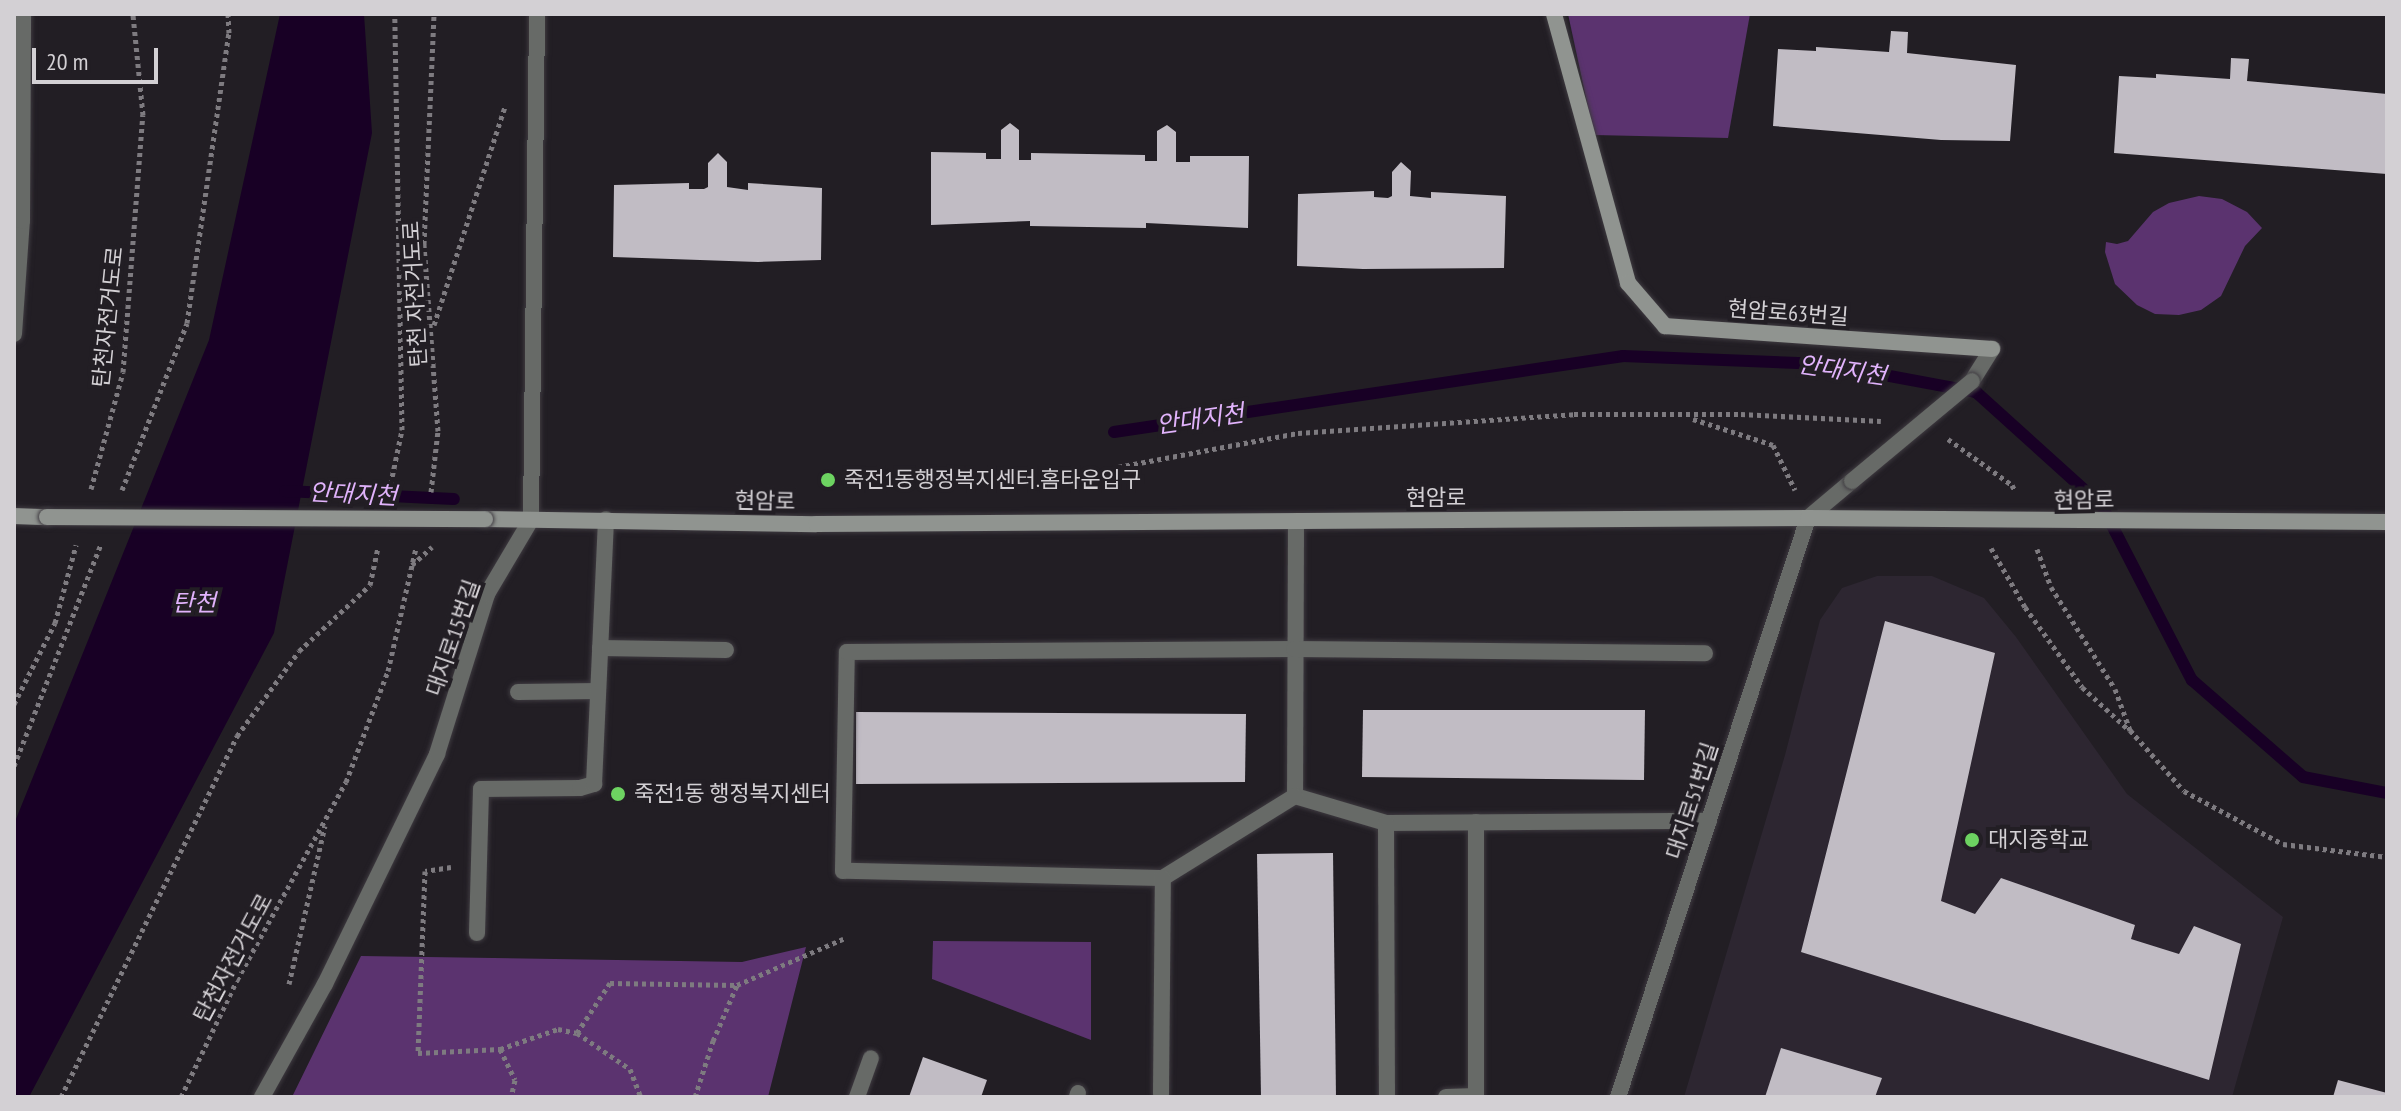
<!DOCTYPE html>
<meta charset="utf-8">
<style>
body{margin:0}
#map{position:relative;width:2401px;height:1111px;overflow:hidden;background:#221e24;font-family:"PT Sans Narrow","Noto Sans KR",sans-serif}
div>[style]{position:absolute}
.built>*{inset:0;background:#2d2631}
.green>*{inset:0;background:#5b336f}
.water>*{inset:0;background:#180025}
.stream>*{height:12px;margin:-6px;padding:0 6px;transform-origin:6px;border-radius:6px;background:#180025}
.building>*{inset:0;background:#c1bcc4}
.path>*{height:5px;margin-top:-2.5px;transform-origin:0;background:repeating-linear-gradient(90deg,#7e7b80 0 4px,transparent 0 8px)}
.roads{filter:drop-shadow(0 0 2px #3e3a40) drop-shadow(0 0 2px #3e3a40)}
.street>*{height:16px;margin:-8px;padding:0 8px;transform-origin:8px;border-radius:8px;background:#676a67}
.secondary>*{height:16px;margin:-8px;padding:0 8px;transform-origin:8px;border-radius:8px;background:#909490}
.bridges{filter:drop-shadow(0 0 2px #3e3a40) drop-shadow(0 0 2px #3e3a40)}
.street-bridge>*{height:16px;margin:-8px;padding:0 8px;transform-origin:8px;border-radius:8px;background:#676a67}
.secondary-bridge>*{height:16px;margin:-8px;padding:0 8px;transform-origin:8px;border-radius:8px;background:#909490}
.dots>*{width:22px;height:22px;translate:-50% -50%;box-sizing:border-box;border:4px solid #221e24;border-radius:50%}
span{translate:-50% -50%;white-space:nowrap;text-align:center;line-height:1.15;-webkit-text-stroke:8px #221e24;paint-order:stroke}
.street-label{font-size:22px;color:#d3d0d4}
.poi-label{font-size:22px;color:#d3d0d4}
.left{translate:0 -50%;text-align:left}
.water-label{font-size:24px;color:#e1b3fc;font-style:italic}
.frame{position:absolute;inset:0;border:16px solid #d3d0d4;pointer-events:none}
.scale{position:absolute;left:32px;top:48px;width:126px;height:36px;box-sizing:border-box;border:4px solid #d3d0d4;border-top:0;padding-left:10px;font-size:24px;line-height:28px;white-space:nowrap;color:#d3d0d4;-webkit-text-stroke:6px #221e24;paint-order:stroke}
</style>
<div id="map">
<div class="built">
<div style="clip-path:polygon(1877px 576px,1932px 576px,1984px 598px,2016px 637px,2127px 794px,2283px 917px,2232px 1097px,1684px 1097px,1785px 755px,1820px 620px,1842px 588px)"></div>
</div>
<div class="green">
<div style="clip-path:polygon(1568px 14px,1750px 14px,1728px 138px,1594px 135px)"></div>
<div style="clip-path:polygon(2199px 196px,2222px 199px,2247px 212px,2262px 228px,2245px 246px,2221px 296px,2201px 310px,2179px 315px,2155px 314px,2137px 305px,2115px 284px,2105px 252px,2106px 242px,2117px 244px,2128px 241px,2153px 212px,2169px 203px)"></div>
<div style="clip-path:polygon(933px 941px,1091px 942px,1091px 1040px,932px 979px)"></div>
<div style="clip-path:polygon(806px 947px,768px 1097px,292px 1097px,361px 956px,742px 962px)"></div>
</div>
<div class="water">
<div style="clip-path:polygon(280px 14px,364px 14px,372px 133px,274px 633px,29px 1097px,14px 1097px,14px 824px,209px 340px)"></div>
</div>
<div class="stream">
<div style="left:1114px;top:432px;width:515px;rotate:-8.49deg"></div>
<div style="left:1623px;top:356px;width:202px;rotate:2.3deg"></div>
<div style="left:1825px;top:364px;width:154px;rotate:10.5deg"></div>
<div style="left:1976px;top:392px;width:170px;rotate:42.1deg"></div>
<div style="left:2102px;top:506px;width:196px;rotate:62.7deg"></div>
<div style="left:2192px;top:680px;width:147px;rotate:41.1deg"></div>
<div style="left:2303px;top:777px;width:86px;rotate:10.8deg"></div>
<div style="left:285px;top:491px;width:169px;rotate:2.7deg"></div>
</div>
<div class="building">
<div style="clip-path:polygon(1891px 31px,1908px 32px,1907px 53px,2016px 65px,2010px 141px,1941px 140px,1773px 126px,1778px 49px,1816px 51px,1816px 47px,1889px 52px)"></div>
<div style="clip-path:polygon(2231px 58px,2249px 59px,2247px 81px,2387px 94px,2387px 174px,2114px 153px,2119px 76px,2156px 78px,2156px 74px,2230px 79px)"></div>
<div style="clip-path:polygon(1010px 123px,1019px 130px,1019px 160px,1031px 160px,1031px 153px,1145px 155px,1145px 161px,1157px 161px,1157px 131px,1167px 125px,1176px 132px,1176px 162px,1190px 162px,1190px 156px,1249px 156px,1248px 228px,1146px 223px,1146px 228px,1030px 226px,1030px 221px,931px 225px,931px 152px,986px 153px,986px 159px,1001px 159px,1001px 130px)"></div>
<div style="clip-path:polygon(718px 153px,727px 162px,727px 187px,748px 190px,748px 183px,822px 188px,821px 260px,758px 262px,613px 257px,614px 185px,689px 183px,689px 189px,704px 189px,708px 187px,708px 163px)"></div>
<div style="clip-path:polygon(1401px 162px,1411px 171px,1410px 196px,1431px 198px,1431px 192px,1506px 196px,1504px 268px,1363px 269px,1297px 266px,1298px 194px,1374px 191px,1374px 197px,1388px 198px,1392px 196px,1392px 172px)"></div>
<div style="clip-path:polygon(1885px 621px,1995px 653px,1941px 901px,1975px 914px,2001px 878px,2135px 925px,2131px 939px,2179px 954px,2194px 926px,2241px 944px,2209px 1080px,1801px 952px)"></div>
<div style="clip-path:polygon(1363px 710px,1645px 710px,1644px 780px,1362px 777px)"></div>
<div style="clip-path:polygon(856px 712px,1246px 714px,1245px 782px,856px 784px)"></div>
<div style="clip-path:polygon(1333px 853px,1336px 1097px,1261px 1097px,1257px 854px)"></div>
<div style="clip-path:polygon(1781px 1048px,1882px 1078px,1875px 1097px,1765px 1097px)"></div>
<div style="clip-path:polygon(923px 1057px,987px 1080px,981px 1097px,909px 1097px)"></div>
<div style="clip-path:polygon(2338px 1080px,2387px 1093px,2387px 1097px,2333px 1097px)"></div>
</div>
<div class="path">
<div style="left:434px;top:325px;width:230px;rotate:-72deg"></div>
<div style="left:1693px;top:419px;width:84px;rotate:18deg"></div>
<div style="left:1773px;top:445px;width:50px;rotate:63.9deg"></div>
<div style="left:1948px;top:439px;width:79px;rotate:35.7deg"></div>
<div style="left:2012px;top:485px;width:7px;rotate:63deg"></div>
<div style="left:1118px;top:467px;width:183px;rotate:-10.7deg"></div>
<div style="left:1298px;top:433px;width:277px;rotate:-3.9deg"></div>
<div style="left:1574px;top:414px;width:167px"></div>
<div style="left:1741px;top:414px;width:140px;rotate:2.9deg"></div>
<div style="left:91px;top:489px;width:121px;rotate:-74.7deg"></div>
<div style="left:123px;top:372px;width:258px;rotate:-85.6deg"></div>
<div style="left:143px;top:115px;width:101px;rotate:-95.7deg"></div>
<div style="left:122px;top:490px;width:179px;rotate:-68.7deg"></div>
<div style="left:187px;top:323px;width:293px;rotate:-81.8deg"></div>
<div style="left:229px;top:33px;width:19px;rotate:-93deg"></div>
<div style="left:389px;top:492px;width:63px;rotate:-78.2deg"></div>
<div style="left:402px;top:430px;width:416px;rotate:-91deg"></div>
<div style="left:431px;top:492px;width:61px;rotate:-83.5deg"></div>
<div style="left:438px;top:431px;width:188px;rotate:-94.3deg"></div>
<div style="left:424px;top:244px;width:230px;rotate:-87.5deg"></div>
<div style="left:1991px;top:548px;width:68px;rotate:60deg"></div>
<div style="left:2025px;top:607px;width:98px;rotate:54.5deg"></div>
<div style="left:2082px;top:687px;width:64px;rotate:42.5deg"></div>
<div style="left:2037px;top:549px;width:40px;rotate:69.8deg"></div>
<div style="left:2051px;top:587px;width:120px;rotate:57.9deg"></div>
<div style="left:2115px;top:689px;width:44px;rotate:69.9deg"></div>
<div style="left:2130px;top:730px;width:81px;rotate:48.5deg"></div>
<div style="left:2184px;top:791px;width:112px;rotate:28.2deg"></div>
<div style="left:2283px;top:844px;width:105px;rotate:7.1deg"></div>
<div style="left:412px;top:565px;width:27px;rotate:-42deg"></div>
<div style="left:14px;top:704px;width:91px;rotate:-63.2deg"></div>
<div style="left:55px;top:623px;width:81px;rotate:-74.9deg"></div>
<div style="left:14px;top:766px;width:238px;rotate:-68.6deg"></div>
<div style="left:451px;top:867px;width:26px;rotate:171deg"></div>
<div style="left:425px;top:871px;width:182px;rotate:92.2deg"></div>
<div style="left:418px;top:1053px;width:82px;rotate:-2.8deg"></div>
<div style="left:500px;top:1049px;width:34px;rotate:64deg"></div>
<div style="left:515px;top:1080px;width:17px;rotate:103deg"></div>
<div style="left:289px;top:984px;width:162px;rotate:-77.2deg"></div>
<div style="left:577px;top:1033px;width:64px;rotate:34.2deg"></div>
<div style="left:630px;top:1069px;width:30px;rotate:69deg"></div>
<div style="left:500px;top:1049px;width:61px;rotate:-19deg"></div>
<div style="left:558px;top:1029px;width:19px;rotate:12deg"></div>
<div style="left:577px;top:1033px;width:60px;rotate:-56.6deg"></div>
<div style="left:610px;top:983px;width:127px;rotate:0.9deg"></div>
<div style="left:737px;top:985px;width:116px;rotate:-23.5deg"></div>
<div style="left:61px;top:1097px;width:402px;rotate:-64deg"></div>
<div style="left:237px;top:736px;width:105px;rotate:-53.9deg"></div>
<div style="left:299px;top:651px;width:97px;rotate:-42.9deg"></div>
<div style="left:370px;top:585px;width:38px;rotate:-78deg"></div>
<div style="left:181px;top:1097px;width:130px;rotate:-64.4deg"></div>
<div style="left:237px;top:980px;width:226px;rotate:-61.2deg"></div>
<div style="left:346px;top:782px;width:119px;rotate:-69.3deg"></div>
<div style="left:388px;top:671px;width:126px;rotate:-77.2deg"></div>
<div style="left:695px;top:1097px;width:59px;rotate:-72.2deg"></div>
<div style="left:713px;top:1041px;width:61px;rotate:-66.8deg"></div>
</div>
<div class="roads">
<div class="street">
<div style="left:14px;top:334px;width:113px;rotate:-86deg"></div>
<div style="left:22px;top:221px;width:207px;rotate:-89.7deg"></div>
<div style="left:1972px;top:381px;width:38px;rotate:-58deg"></div>
<div style="left:1296px;top:521px;width:275px;rotate:90.2deg"></div>
<div style="left:1295px;top:796px;width:95px;rotate:16.5deg"></div>
<div style="left:1386px;top:823px;width:323px;rotate:-0.4deg"></div>
<div style="left:600px;top:648px;width:126px;rotate:0.9deg"></div>
<div style="left:518px;top:692px;width:80px;rotate:-0.7deg"></div>
<div style="left:1295px;top:796px;width:155px;rotate:148.2deg"></div>
<div style="left:1163px;top:878px;width:320px;rotate:-178.7deg"></div>
<div style="left:843px;top:871px;width:219px;rotate:-89deg"></div>
<div style="left:847px;top:652px;width:447px;rotate:-0.4deg"></div>
<div style="left:1294px;top:649px;width:411px;rotate:0.6deg"></div>
<div style="left:1386px;top:823px;width:274px;rotate:89.8deg"></div>
<div style="left:477px;top:933px;width:144px;rotate:-88.4deg"></div>
<div style="left:481px;top:789px;width:99px;rotate:-0.6deg"></div>
<div style="left:580px;top:788px;width:15px;rotate:-16deg"></div>
<div style="left:594px;top:784px;width:265px;rotate:-87.4deg"></div>
<div style="left:1161px;top:1094px;width:216px;rotate:-89.5deg"></div>
<div style="left:262px;top:1097px;width:129px;rotate:-60.9deg"></div>
<div style="left:325px;top:984px;width:256px;rotate:-64deg"></div>
<div style="left:437px;top:754px;width:168px;rotate:-72.6deg"></div>
<div style="left:487px;top:594px;width:86px;rotate:-59.3deg"></div>
<div style="left:531px;top:520px;width:506px;rotate:-89.32deg"></div>
<div style="left:857px;top:1097px;width:41px;rotate:-70.3deg"></div>
<div style="left:1077px;top:1097px;width:4px;rotate:-76deg"></div>
<div style="left:1446px;top:1097px;width:30px;rotate:-2deg"></div>
<div style="left:1476px;top:1096px;width:274px;rotate:-90deg"></div>
<div style="left:1618px;top:1097px;width:609px;rotate:-71.83deg"></div>
<div style="left:1808px;top:518px;width:57px;rotate:-40.1deg"></div>
</div>
<div class="secondary">
<div style="left:1554px;top:14px;width:279px;rotate:74.6deg"></div>
<div style="left:1628px;top:283px;width:57px;rotate:49.3deg"></div>
<div style="left:1665px;top:326px;width:328px;rotate:4deg"></div>
<div style="left:14px;top:516px;width:33px;rotate:2deg"></div>
<div style="left:485px;top:519px;width:331px;rotate:0.9deg"></div>
<div style="left:816px;top:524px;width:992px;rotate:-0.35deg"></div>
<div style="left:1808px;top:518px;width:579px;rotate:0.4deg"></div>
</div>
</div>
<div class="bridges">
<div class="street-bridge">
<div style="left:1852px;top:481px;width:156px;rotate:-39.8deg"></div>
</div>
<div class="secondary-bridge">
<div style="left:47px;top:517px;width:438px;rotate:0.3deg"></div>
</div>
</div>
<div class="dots">
<div style="left:828px;top:480px;background:#6dd361"></div>
<div style="left:618px;top:794px;background:#6dd361"></div>
<div style="left:1972px;top:840px;background:#6dd361"></div>
</div>
<div class="street-label">
<span style="left:415px;top:294px;rotate:-93deg">탄천 자전거도로</span>
<span style="left:1788px;top:313px;rotate:4deg">현암로63번길</span>
<span style="left:108px;top:317px;rotate:-84deg">탄천자전거도로</span>
<span style="left:1436px;top:498px">현암로</span>
<span style="left:2084px;top:500px;rotate:-1deg">현암로</span>
<span style="left:765px;top:501px;rotate:1deg">현암로</span>
<span style="left:453px;top:638px;rotate:-71deg">대지로15번길</span>
<span style="left:1692px;top:801px;rotate:-72deg">대지로51번길</span>
<span style="left:233px;top:958px;rotate:-62deg">탄천자전거도로</span>
</div>
<div class="poi-label">
<span class="left" style="left:844px;top:480px">죽전1동행정복지센터.홈타운입구</span>
<span class="left" style="left:634px;top:794px">죽전1동 행정복지센터</span>
<span class="left" style="left:1988px;top:840px">대지중학교</span>
</div>
<div class="water-label">
<span style="left:1842px;top:370px;rotate:8deg">안대지천</span>
<span style="left:1200px;top:419px;rotate:-8deg">안대지천</span>
<span style="left:353px;top:494px;rotate:3deg">안대지천</span>
<span style="left:194px;top:603px">탄천</span>
</div>
<div class="frame"></div>
<div class="scale">20 m</div>
</div>
